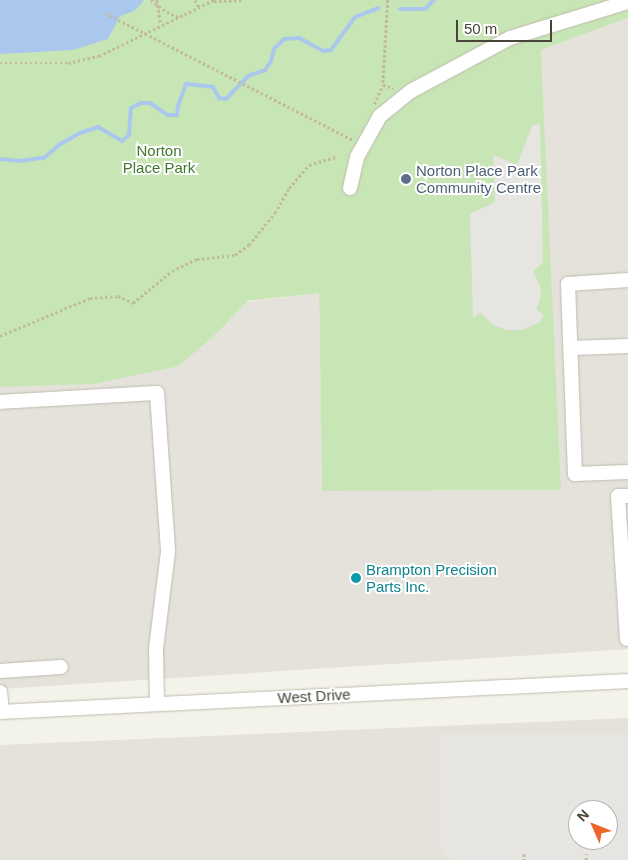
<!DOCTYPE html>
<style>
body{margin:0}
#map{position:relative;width:628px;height:860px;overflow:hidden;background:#f4f3ea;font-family:Helvetica,sans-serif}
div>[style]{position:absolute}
.industrial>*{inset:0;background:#e4e2db}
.green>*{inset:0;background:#c8e6b5}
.parking>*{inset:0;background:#e6e5e1}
.water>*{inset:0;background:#aac7ed}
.stream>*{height:4px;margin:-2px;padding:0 2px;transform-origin:2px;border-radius:2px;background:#aac7ed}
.path>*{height:2.5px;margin-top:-1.25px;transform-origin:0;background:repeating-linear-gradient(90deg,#c0ba9f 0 2.5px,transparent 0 5px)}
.roads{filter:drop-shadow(0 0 1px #bfbcad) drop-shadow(0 0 1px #bfbcad)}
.minor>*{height:14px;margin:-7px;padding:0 7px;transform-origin:7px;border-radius:7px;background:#fff}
.dots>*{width:14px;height:14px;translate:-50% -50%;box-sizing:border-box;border:2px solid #fff;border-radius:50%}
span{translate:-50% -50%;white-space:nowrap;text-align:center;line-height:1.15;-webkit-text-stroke:4px #fff;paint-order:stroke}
.park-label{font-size:15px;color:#3e772e}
.service-label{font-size:15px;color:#4e5e75}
.left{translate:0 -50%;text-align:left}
.culture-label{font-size:15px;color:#0d838f}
.street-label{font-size:15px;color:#484439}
.north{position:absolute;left:568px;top:800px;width:50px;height:50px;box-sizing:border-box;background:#fff;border:1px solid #b6b4b0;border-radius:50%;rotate:314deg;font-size:14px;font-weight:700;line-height:20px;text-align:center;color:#484439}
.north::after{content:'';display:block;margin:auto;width:18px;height:22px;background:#ef6527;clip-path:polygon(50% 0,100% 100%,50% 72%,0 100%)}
.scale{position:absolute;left:456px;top:20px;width:96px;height:22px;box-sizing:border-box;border:2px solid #484439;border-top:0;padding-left:6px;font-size:15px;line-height:18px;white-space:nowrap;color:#484439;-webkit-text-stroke:4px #fff;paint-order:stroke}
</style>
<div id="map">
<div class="industrial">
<div style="clip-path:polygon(628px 18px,628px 649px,0 689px,0 374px,222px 305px,319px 293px,322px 491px,560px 490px,541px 50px)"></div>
<div style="clip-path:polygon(evenodd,628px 718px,628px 860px,0 860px,0 745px,628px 718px,578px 810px,608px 810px,608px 840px,578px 840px,578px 810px)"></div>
</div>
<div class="green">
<div style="clip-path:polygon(0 0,628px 0,628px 18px,541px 50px,561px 490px,322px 491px,319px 293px,247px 301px,219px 331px,179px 366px,94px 384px,0 387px)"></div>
</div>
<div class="parking">
<div style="clip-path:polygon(540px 123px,543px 262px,533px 271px,541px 289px,540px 299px,536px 309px,544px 315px,540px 322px,522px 330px,507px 330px,493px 325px,481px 313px,473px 318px,470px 214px,495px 202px,493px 155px,517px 165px,532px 126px)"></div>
<div style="clip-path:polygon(evenodd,439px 734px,628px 734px,628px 860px,456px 860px,444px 856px,440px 849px,439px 734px,578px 810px,608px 810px,608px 840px,578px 840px,578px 810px)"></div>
</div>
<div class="water">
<div style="clip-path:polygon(0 0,143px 0,143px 2px,134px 11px,120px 16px,108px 39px,73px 50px,0 54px)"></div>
</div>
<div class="stream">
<div style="left:400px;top:9px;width:25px"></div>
<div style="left:425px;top:9px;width:13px;rotate:-45deg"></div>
<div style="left:0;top:159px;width:18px;rotate:6deg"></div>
<div style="left:18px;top:161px;width:26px;rotate:-7deg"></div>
<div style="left:44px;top:158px;width:20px;rotate:-41deg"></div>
<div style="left:59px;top:145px;width:24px;rotate:-30deg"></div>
<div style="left:80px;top:133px;width:19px;rotate:-18deg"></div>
<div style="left:98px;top:127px;width:28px;rotate:30deg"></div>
<div style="left:122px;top:141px;width:9px;rotate:-41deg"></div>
<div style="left:129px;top:135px;width:27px;rotate:-86deg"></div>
<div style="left:131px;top:108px;width:11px;rotate:-27deg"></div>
<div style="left:141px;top:103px;width:9px"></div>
<div style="left:150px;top:103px;width:22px;rotate:34deg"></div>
<div style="left:168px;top:115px;width:9px"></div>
<div style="left:177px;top:115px;width:9px;rotate:-84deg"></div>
<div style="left:178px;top:106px;width:23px;rotate:-70deg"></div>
<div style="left:186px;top:84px;width:27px;rotate:6deg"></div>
<div style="left:213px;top:87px;width:13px;rotate:61deg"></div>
<div style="left:219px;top:98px;width:7px;rotate:8deg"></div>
<div style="left:226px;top:99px;width:32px;rotate:-46deg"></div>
<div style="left:248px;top:76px;width:18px;rotate:-19deg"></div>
<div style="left:265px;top:70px;width:11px;rotate:-56deg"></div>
<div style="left:271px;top:61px;width:12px;rotate:-76deg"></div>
<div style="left:274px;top:49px;width:14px;rotate:-45deg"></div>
<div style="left:284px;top:39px;width:15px;rotate:-4deg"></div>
<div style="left:299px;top:38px;width:27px;rotate:28deg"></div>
<div style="left:323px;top:51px;width:8px;rotate:-7deg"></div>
<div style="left:331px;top:50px;width:41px;rotate:-54deg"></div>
<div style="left:355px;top:17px;width:25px;rotate:-21deg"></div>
</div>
<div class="path">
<div style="left:151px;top:0;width:20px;rotate:37deg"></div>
<div style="left:167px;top:12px;width:13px;rotate:23deg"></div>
<div style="left:157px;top:0;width:25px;rotate:81deg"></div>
<div style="left:195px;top:0;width:8px;rotate:60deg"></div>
<div style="left:388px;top:0;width:85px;rotate:93.4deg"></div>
<div style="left:383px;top:85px;width:11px;rotate:15deg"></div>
<div style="left:214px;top:1px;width:29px;rotate:-2deg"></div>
<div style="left:105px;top:13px;width:279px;rotate:27.1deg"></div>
<div style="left:0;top:63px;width:68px"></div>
<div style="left:68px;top:63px;width:32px;rotate:-13deg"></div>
<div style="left:99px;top:56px;width:128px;rotate:-26deg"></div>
<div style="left:374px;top:104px;width:21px;rotate:-65deg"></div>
<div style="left:0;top:336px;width:98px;rotate:-22.9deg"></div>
<div style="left:90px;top:298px;width:28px;rotate:-4deg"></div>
<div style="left:118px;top:296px;width:17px;rotate:25deg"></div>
<div style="left:133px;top:303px;width:50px;rotate:-39.4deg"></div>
<div style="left:172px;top:271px;width:28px;rotate:-26deg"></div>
<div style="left:197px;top:259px;width:38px;rotate:-6deg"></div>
<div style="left:235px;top:255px;width:17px;rotate:-36deg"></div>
<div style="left:249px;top:245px;width:41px;rotate:-50.9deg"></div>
<div style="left:275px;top:213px;width:29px;rotate:-61deg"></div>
<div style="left:289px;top:188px;width:30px;rotate:-49deg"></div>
<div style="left:309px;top:165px;width:28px;rotate:-17deg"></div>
<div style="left:524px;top:854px;width:6px;rotate:90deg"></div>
<div style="left:586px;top:860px;width:6px;rotate:-90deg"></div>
</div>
<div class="roads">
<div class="minor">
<div style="left:350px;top:188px;width:32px;rotate:-77deg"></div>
<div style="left:357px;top:157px;width:47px;rotate:-60.7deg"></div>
<div style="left:380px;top:116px;width:40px;rotate:-39deg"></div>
<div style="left:411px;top:91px;width:112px;rotate:-28.2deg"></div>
<div style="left:510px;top:38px;width:123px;rotate:-17deg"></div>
<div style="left:628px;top:280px;width:60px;rotate:176.2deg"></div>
<div style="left:568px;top:284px;width:190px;rotate:87.9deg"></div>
<div style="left:575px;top:474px;width:53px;rotate:-2.2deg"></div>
<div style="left:571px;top:348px;width:57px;rotate:-2deg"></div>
<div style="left:0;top:402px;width:157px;rotate:-3.3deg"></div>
<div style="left:157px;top:393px;width:159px;rotate:86deg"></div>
<div style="left:168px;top:552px;width:98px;rotate:97.1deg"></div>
<div style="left:156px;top:649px;width:55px;rotate:89deg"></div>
<div style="left:627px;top:639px;width:143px;rotate:-93.6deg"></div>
<div style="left:618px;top:496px;width:10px"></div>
<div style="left:0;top:671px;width:61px;rotate:-3.8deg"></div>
<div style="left:0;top:692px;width:20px;rotate:84deg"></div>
<div style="left:0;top:712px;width:629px;rotate:-2.83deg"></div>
</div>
</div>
<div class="dots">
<div style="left:406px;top:179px;background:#5c6f8a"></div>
<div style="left:356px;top:578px;background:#0f9aa8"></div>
</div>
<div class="park-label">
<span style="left:159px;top:159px">Norton<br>Place Park</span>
</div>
<div class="service-label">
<span class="left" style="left:416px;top:179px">Norton Place Park<br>Community Centre</span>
</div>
<div class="culture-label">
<span class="left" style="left:366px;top:578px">Brampton Precision<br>Parts Inc.</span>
</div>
<div class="street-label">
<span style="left:314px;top:696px;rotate:-3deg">West Drive</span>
</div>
<div class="north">N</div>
<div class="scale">50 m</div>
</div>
